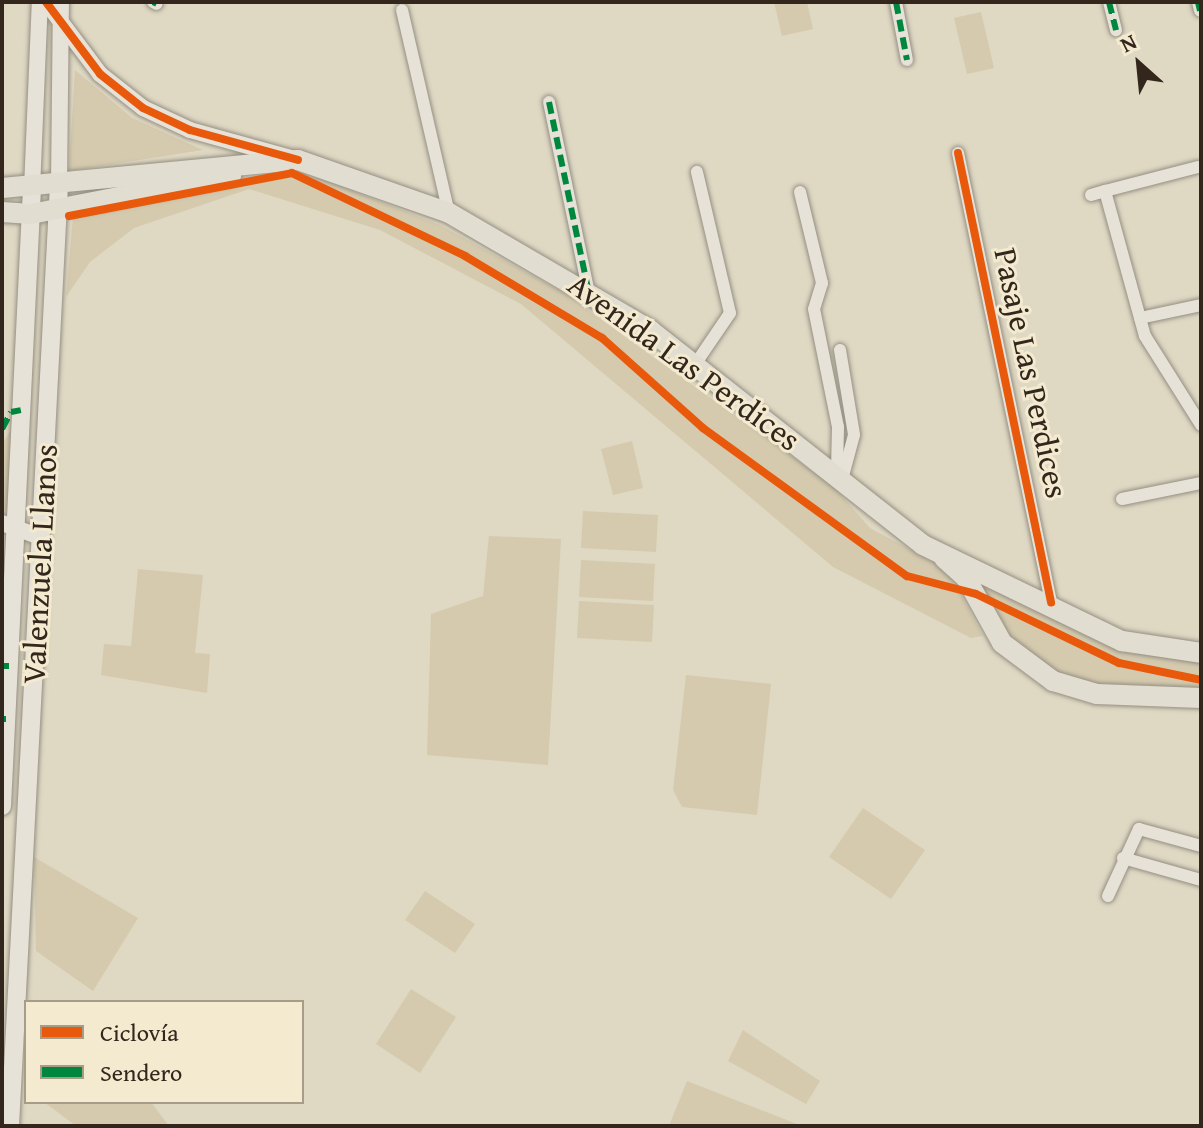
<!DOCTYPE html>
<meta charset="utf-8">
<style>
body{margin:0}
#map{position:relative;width:1203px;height:1128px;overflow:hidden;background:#dfd8c3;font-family:"Gentium Book Plus",serif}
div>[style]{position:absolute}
.green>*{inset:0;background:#d5caae}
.roads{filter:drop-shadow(0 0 2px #948f82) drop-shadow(0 0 2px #948f82)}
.minor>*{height:12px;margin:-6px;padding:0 6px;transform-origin:6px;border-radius:6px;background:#e7e2d7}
.tertiary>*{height:16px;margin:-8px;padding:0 8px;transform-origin:8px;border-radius:8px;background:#e7e2d7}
.secondary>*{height:18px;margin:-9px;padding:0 9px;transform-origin:9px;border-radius:9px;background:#e7e2d7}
.primary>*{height:20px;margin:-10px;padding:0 10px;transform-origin:10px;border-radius:10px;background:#e2ddd1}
.quiet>*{height:6px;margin-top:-3px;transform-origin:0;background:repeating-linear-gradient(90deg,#00873e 0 12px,transparent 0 18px)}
.cycleway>*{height:8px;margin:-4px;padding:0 4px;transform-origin:4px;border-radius:4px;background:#e8590c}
span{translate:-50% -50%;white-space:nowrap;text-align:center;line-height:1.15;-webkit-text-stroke:6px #f3ead0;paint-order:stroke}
.street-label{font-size:32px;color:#33271d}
.frame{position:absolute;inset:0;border:4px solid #33271d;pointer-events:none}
.legend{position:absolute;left:24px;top:1000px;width:280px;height:104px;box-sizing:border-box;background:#f3ead0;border:2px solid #a69c88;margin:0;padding:10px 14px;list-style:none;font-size:24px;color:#33271d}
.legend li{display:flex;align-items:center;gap:16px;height:40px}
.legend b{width:40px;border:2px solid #a69c88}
.north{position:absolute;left:1099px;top:24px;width:80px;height:80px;-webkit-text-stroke:6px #f3ead0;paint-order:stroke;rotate:333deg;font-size:22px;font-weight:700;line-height:32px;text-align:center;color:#33271d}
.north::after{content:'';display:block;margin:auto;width:28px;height:36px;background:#33271d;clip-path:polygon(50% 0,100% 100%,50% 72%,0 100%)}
</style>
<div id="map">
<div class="green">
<div style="clip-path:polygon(774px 2px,807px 2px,813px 29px,782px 36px)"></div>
<div style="clip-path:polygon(981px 12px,994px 68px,967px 74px,954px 18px)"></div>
<div style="clip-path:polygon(75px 70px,132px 118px,203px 150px,69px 171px)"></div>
<div style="clip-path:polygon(304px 172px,440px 225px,567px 295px,833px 486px,870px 528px,948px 570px,983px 636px,971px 638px,833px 567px,521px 304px,380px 230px,249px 189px,134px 228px,90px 262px,66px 297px,73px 217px)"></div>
<div style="clip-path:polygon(18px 420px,16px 510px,2px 511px,2px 444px)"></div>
<div style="clip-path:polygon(632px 441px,643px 488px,613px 495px,601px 449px)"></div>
<div style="clip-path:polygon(583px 511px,658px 515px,656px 552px,581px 548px)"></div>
<div style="clip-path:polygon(489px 536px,561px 539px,548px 765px,427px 755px,431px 614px,483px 596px)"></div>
<div style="clip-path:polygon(581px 560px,655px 564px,653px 601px,579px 597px)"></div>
<div style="clip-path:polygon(138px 569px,203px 575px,195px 653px,210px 654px,207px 693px,101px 675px,104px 644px,131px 646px)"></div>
<div style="clip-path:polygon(965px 574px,1108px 646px,1201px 659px,1201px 695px,1089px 692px,1021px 657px)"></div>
<div style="clip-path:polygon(579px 601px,654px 605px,652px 642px,577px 638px)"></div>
<div style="clip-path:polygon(686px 675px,771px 684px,757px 815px,682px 807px,673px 790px)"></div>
<div style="clip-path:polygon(863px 808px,925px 850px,891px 899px,829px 857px)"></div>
<div style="clip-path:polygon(34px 857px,138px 918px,93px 991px,36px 951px)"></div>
<div style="clip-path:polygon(425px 891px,475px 924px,455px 953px,405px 920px)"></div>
<div style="clip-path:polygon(411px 989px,456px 1017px,420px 1073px,376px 1044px)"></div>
<div style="clip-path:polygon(743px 1030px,820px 1081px,806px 1104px,728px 1061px)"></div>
<div style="clip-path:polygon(687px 1081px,802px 1126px,669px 1126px)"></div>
<div style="clip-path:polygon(44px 1102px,151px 1102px,169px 1126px,76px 1126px)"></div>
</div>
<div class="roads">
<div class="minor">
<div style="left:153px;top:2px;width:4px;rotate:27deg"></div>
<div style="left:896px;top:2px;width:59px;rotate:79.3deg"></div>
<div style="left:1109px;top:2px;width:29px;rotate:76deg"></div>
<div style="left:1198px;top:2px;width:9px;rotate:77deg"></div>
<div style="left:402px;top:10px;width:208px;rotate:77deg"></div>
<div style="left:549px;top:102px;width:191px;rotate:78.2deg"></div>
<div style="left:958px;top:153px;width:459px;rotate:78.3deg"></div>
<div style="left:1105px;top:191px;width:96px;rotate:-14.5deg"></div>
<div style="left:800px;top:192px;width:94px;rotate:76.4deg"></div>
<div style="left:822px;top:283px;width:27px;rotate:107deg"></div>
<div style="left:814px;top:309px;width:120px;rotate:78.5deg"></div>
<div style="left:838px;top:427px;width:43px;rotate:91.3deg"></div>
<div style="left:1091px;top:195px;width:15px;rotate:-16deg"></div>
<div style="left:1105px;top:191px;width:150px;rotate:74.6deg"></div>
<div style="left:1145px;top:336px;width:105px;rotate:57.8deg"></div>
<div style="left:1140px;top:318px;width:62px;rotate:-12deg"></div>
<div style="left:840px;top:350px;width:86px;rotate:80.6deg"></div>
<div style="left:854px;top:435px;width:42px;rotate:105deg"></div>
<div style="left:694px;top:366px;width:64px;rotate:-55.8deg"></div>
<div style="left:730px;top:313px;width:145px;rotate:-103.2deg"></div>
<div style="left:1122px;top:499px;width:81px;rotate:-11.4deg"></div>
<div style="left:1123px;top:858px;width:81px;rotate:15.8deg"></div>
<div style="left:1108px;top:896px;width:74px;rotate:-65.2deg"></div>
<div style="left:1139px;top:829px;width:64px;rotate:15.3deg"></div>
</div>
<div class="tertiary">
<div style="left:46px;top:2px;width:90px;rotate:53.1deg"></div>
<div style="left:100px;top:74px;width:55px;rotate:38.3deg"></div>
<div style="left:143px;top:108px;width:52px;rotate:25.1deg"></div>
<div style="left:190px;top:130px;width:105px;rotate:15.5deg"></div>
<div style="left:59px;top:186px;width:184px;rotate:-89.4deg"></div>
<div style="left:32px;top:189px;width:187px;rotate:-87.6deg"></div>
<div style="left:2px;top:523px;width:40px;rotate:20.2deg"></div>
</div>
<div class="secondary">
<div style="left:2px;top:806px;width:618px;rotate:-87.22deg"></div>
<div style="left:10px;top:1126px;width:941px;rotate:-87.02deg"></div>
</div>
<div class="primary">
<div style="left:2px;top:188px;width:297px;rotate:-5.4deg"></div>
<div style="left:298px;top:160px;width:160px;rotate:19.3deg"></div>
<div style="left:449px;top:213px;width:233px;rotate:30.2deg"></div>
<div style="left:650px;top:330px;width:347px;rotate:38.2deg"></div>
<div style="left:923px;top:545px;width:221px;rotate:25.8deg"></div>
<div style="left:1122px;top:641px;width:80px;rotate:8.6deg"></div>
<div style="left:2px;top:212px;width:29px;rotate:4deg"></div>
<div style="left:31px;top:214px;width:204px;rotate:-11deg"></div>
<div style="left:944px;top:558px;width:30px;rotate:42deg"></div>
<div style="left:966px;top:578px;width:74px;rotate:61deg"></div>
<div style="left:1002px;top:643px;width:64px;rotate:36.7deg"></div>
<div style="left:1053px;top:681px;width:46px;rotate:16.5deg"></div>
<div style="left:1097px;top:694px;width:104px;rotate:2.2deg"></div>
</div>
</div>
<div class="quiet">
<div style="left:153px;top:2px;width:4px;rotate:27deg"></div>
<div style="left:896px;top:2px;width:59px;rotate:79.3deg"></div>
<div style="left:1109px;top:2px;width:29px;rotate:76deg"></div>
<div style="left:1198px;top:2px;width:9px;rotate:77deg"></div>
<div style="left:549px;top:102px;width:191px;rotate:78.2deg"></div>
<div style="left:2px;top:429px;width:19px;rotate:-62deg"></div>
<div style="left:11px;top:412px;width:10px;rotate:-11deg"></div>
<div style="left:2px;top:666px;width:7px"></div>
<div style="left:2px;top:719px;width:4px"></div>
</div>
<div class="cycleway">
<div style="left:46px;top:2px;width:90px;rotate:53.1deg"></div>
<div style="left:100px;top:74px;width:55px;rotate:38.3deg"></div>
<div style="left:143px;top:108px;width:52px;rotate:25.1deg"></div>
<div style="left:190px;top:130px;width:112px;rotate:15.5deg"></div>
<div style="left:958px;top:153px;width:459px;rotate:78.3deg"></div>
<div style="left:69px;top:216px;width:227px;rotate:-10.9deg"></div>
<div style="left:292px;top:173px;width:192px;rotate:25.6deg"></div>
<div style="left:465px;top:256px;width:160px;rotate:30.9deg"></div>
<div style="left:602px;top:338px;width:135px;rotate:41.7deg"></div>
<div style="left:703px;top:428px;width:252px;rotate:36deg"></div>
<div style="left:907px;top:576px;width:71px;rotate:14.6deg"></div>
<div style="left:976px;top:594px;width:159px;rotate:25.8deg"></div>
<div style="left:1119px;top:663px;width:84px;rotate:11.7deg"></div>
</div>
<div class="street-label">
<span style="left:684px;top:362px;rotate:36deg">Avenida Las Perdices</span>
<span style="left:1031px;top:373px;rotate:78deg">Pasaje Las Perdices</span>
<span style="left:40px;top:564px;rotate:-87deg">Valenzuela Llanos</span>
</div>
<div class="frame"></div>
<ul class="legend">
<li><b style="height:10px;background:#e8590c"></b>Ciclovía</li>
<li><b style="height:10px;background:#00873e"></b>Sendero</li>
</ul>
<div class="north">N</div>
</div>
